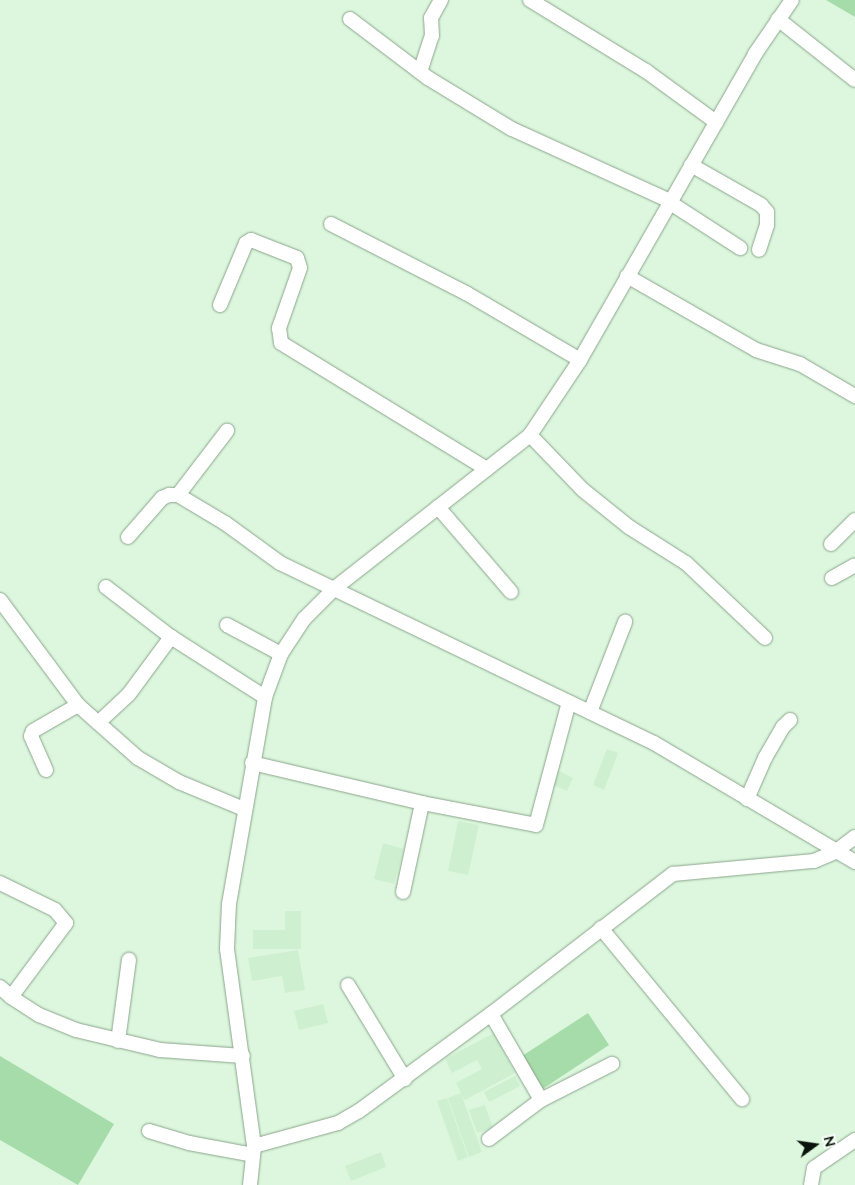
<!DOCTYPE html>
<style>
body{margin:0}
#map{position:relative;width:855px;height:1185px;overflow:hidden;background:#dcf7dd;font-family:Mulish,sans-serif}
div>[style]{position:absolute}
.built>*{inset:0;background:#cef0d0}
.green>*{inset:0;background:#a6dcaa}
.roads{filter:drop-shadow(0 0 1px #8ba58c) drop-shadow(0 0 1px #8ba58c)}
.minor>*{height:14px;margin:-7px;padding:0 7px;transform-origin:7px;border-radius:7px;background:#fff}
span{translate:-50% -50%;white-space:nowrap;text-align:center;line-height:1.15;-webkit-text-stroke:4px #f8fef8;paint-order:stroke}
.north{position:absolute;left:790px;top:1120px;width:50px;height:50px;-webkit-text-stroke:4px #f8fef8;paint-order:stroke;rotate:76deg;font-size:14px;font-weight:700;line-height:20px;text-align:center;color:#0a140b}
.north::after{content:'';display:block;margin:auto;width:18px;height:22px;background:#0a140b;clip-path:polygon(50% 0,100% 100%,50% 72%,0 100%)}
</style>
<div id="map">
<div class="built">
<div style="clip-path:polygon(607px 749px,618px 753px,604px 790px,593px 785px)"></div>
<div style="clip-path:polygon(557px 770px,573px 778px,567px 791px,551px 784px)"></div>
<div style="clip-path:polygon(458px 821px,479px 825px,468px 875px,448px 871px)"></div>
<div style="clip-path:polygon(383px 843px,404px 849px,394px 884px,374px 879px)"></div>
<div style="clip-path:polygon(285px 911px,301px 911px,301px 949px,253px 949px,253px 930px,285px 930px)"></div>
<div style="clip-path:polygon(298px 950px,305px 990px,285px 993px,282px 976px,252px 981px,248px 958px)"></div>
<div style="clip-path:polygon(323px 1004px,328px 1023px,299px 1030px,294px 1011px)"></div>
<div style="clip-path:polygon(494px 1033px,515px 1073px,465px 1100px,462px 1096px,482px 1152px,469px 1157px,448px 1098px,461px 1093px,456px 1083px,482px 1069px,477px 1060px,452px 1073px,445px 1059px)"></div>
<div style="clip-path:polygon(515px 1076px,520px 1086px,489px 1102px,484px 1092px)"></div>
<div style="clip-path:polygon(447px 1098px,468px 1157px,458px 1161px,437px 1101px)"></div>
<div style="clip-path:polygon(485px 1105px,493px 1128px,477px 1133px,469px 1110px)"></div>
<div style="clip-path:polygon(381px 1152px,386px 1167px,351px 1181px,345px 1166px)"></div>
</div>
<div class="green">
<div style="clip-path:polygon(826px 0,855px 0,855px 17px)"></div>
<div style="clip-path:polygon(588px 1013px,609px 1045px,541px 1090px,519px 1058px)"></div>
<div style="clip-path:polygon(0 1056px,114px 1124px,78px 1185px,0 1140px)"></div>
</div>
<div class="roads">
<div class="minor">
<div style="left:530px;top:0;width:136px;rotate:31.5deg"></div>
<div style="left:646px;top:71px;width:87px;rotate:36.1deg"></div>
<div style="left:350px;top:19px;width:98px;rotate:37.1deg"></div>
<div style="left:428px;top:78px;width:98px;rotate:31.3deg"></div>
<div style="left:512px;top:129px;width:174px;rotate:24.5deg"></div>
<div style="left:778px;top:19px;width:98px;rotate:38.4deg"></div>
<div style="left:420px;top:72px;width:38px;rotate:-72deg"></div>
<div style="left:432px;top:36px;width:18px;rotate:-93deg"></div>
<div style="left:431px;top:18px;width:21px;rotate:-61deg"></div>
<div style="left:691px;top:165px;width:81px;rotate:29.7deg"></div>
<div style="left:761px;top:205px;width:9px;rotate:49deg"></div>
<div style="left:767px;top:212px;width:13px;rotate:90deg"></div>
<div style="left:767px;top:225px;width:26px;rotate:108deg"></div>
<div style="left:669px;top:202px;width:85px;rotate:32.9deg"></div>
<div style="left:331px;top:224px;width:152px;rotate:27.1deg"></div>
<div style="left:466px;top:293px;width:132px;rotate:30.4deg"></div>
<div style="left:627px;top:276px;width:149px;rotate:29.8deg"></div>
<div style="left:756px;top:350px;width:46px;rotate:17.7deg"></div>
<div style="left:800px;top:364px;width:64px;rotate:30.2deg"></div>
<div style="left:220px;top:305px;width:67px;rotate:-67.2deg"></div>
<div style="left:246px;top:243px;width:6px;rotate:-31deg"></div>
<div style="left:251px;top:240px;width:49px;rotate:21.4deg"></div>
<div style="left:297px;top:258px;width:10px;rotate:73deg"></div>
<div style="left:300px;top:268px;width:64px;rotate:109.3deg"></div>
<div style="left:279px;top:328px;width:15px;rotate:82deg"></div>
<div style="left:281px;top:343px;width:241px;rotate:31.5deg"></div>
<div style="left:530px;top:435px;width:76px;rotate:46.1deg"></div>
<div style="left:583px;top:490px;width:59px;rotate:38.8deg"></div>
<div style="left:629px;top:527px;width:67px;rotate:32.3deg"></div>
<div style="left:686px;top:563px;width:109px;rotate:43.5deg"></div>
<div style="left:178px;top:495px;width:81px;rotate:-52.6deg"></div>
<div style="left:438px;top:507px;width:112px;rotate:49.3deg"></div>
<div style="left:128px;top:537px;width:52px;rotate:-48.9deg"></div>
<div style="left:162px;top:498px;width:8px;rotate:-23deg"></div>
<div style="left:169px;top:495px;width:9px"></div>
<div style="left:178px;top:495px;width:55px;rotate:30.8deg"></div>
<div style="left:225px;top:523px;width:68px;rotate:36deg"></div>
<div style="left:280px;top:563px;width:415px;rotate:25.7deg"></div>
<div style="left:654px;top:743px;width:234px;rotate:30.6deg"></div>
<div style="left:831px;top:544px;width:34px;rotate:-45deg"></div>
<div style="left:832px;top:578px;width:26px;rotate:-29deg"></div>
<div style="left:106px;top:587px;width:82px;rotate:37.6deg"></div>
<div style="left:171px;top:637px;width:112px;rotate:32.6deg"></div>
<div style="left:0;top:600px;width:131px;rotate:53.4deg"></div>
<div style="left:78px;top:705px;width:80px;rotate:41.5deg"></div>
<div style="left:138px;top:758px;width:48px;rotate:30.3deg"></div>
<div style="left:179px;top:782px;width:70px;rotate:22.6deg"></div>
<div style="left:227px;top:625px;width:61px;rotate:28.2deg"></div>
<div style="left:590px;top:712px;width:97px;rotate:-68.7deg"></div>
<div style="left:98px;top:723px;width:42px;rotate:-43.1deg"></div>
<div style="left:129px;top:694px;width:71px;rotate:-53.6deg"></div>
<div style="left:252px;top:763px;width:175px;rotate:13.2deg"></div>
<div style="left:422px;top:803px;width:116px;rotate:10.9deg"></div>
<div style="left:536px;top:825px;width:127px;rotate:-75deg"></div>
<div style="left:46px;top:770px;width:37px;rotate:-114deg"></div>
<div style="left:31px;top:736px;width:5px;rotate:-68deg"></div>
<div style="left:33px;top:731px;width:52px;rotate:-30deg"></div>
<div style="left:747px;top:799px;width:45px;rotate:-66.3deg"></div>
<div style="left:765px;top:758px;width:36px;rotate:-60deg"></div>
<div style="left:783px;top:727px;width:10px;rotate:-45deg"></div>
<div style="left:0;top:883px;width:61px;rotate:26.1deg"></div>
<div style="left:55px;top:910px;width:17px;rotate:50deg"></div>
<div style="left:66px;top:923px;width:92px;rotate:126.6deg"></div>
<div style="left:403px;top:892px;width:91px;rotate:-77.9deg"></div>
<div style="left:601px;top:928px;width:222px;rotate:50.5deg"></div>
<div style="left:348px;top:985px;width:110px;rotate:58.8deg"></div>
<div style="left:0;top:987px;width:15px;rotate:42deg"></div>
<div style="left:11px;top:997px;width:33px;rotate:33deg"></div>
<div style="left:39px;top:1015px;width:40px;rotate:22deg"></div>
<div style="left:76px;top:1030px;width:86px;rotate:13.4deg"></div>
<div style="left:160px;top:1050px;width:83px;rotate:4.1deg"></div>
<div style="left:491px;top:1014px;width:99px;rotate:59.8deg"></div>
<div style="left:118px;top:1041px;width:82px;rotate:-82.3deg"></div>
<div style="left:149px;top:1131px;width:42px;rotate:16.7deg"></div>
<div style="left:189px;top:1143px;width:65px;rotate:10.6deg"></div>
<div style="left:489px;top:1139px;width:65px;rotate:-36.9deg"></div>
<div style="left:541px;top:1100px;width:80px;rotate:-26.9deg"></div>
<div style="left:254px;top:1146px;width:87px;rotate:-15.3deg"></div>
<div style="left:338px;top:1123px;width:24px;rotate:-30deg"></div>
<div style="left:359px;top:1111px;width:164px;rotate:-36.3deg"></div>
<div style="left:491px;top:1014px;width:230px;rotate:-37.6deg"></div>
<div style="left:673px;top:874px;width:142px;rotate:-5.3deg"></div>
<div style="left:814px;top:861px;width:23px;rotate:-23deg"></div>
<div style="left:835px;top:852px;width:25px;rotate:-37deg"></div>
<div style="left:250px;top:1185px;width:39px;rotate:-84deg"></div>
<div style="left:254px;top:1146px;width:199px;rotate:-97.8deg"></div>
<div style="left:227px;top:949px;width:45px;rotate:-87.5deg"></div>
<div style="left:229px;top:904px;width:210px;rotate:-80.1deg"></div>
<div style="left:265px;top:697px;width:46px;rotate:-69.6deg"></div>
<div style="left:281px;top:654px;width:42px;rotate:-56.7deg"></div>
<div style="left:304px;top:619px;width:44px;rotate:-45deg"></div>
<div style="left:335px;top:588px;width:248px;rotate:-38.1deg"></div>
<div style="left:530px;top:435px;width:90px;rotate:-56.3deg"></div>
<div style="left:580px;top:360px;width:353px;rotate:-60.2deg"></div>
<div style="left:755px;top:54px;width:65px;rotate:-55.6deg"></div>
<div style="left:811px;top:1185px;width:17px;rotate:-80deg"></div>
<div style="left:814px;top:1168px;width:50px;rotate:-34.3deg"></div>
</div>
</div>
<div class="north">N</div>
</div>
